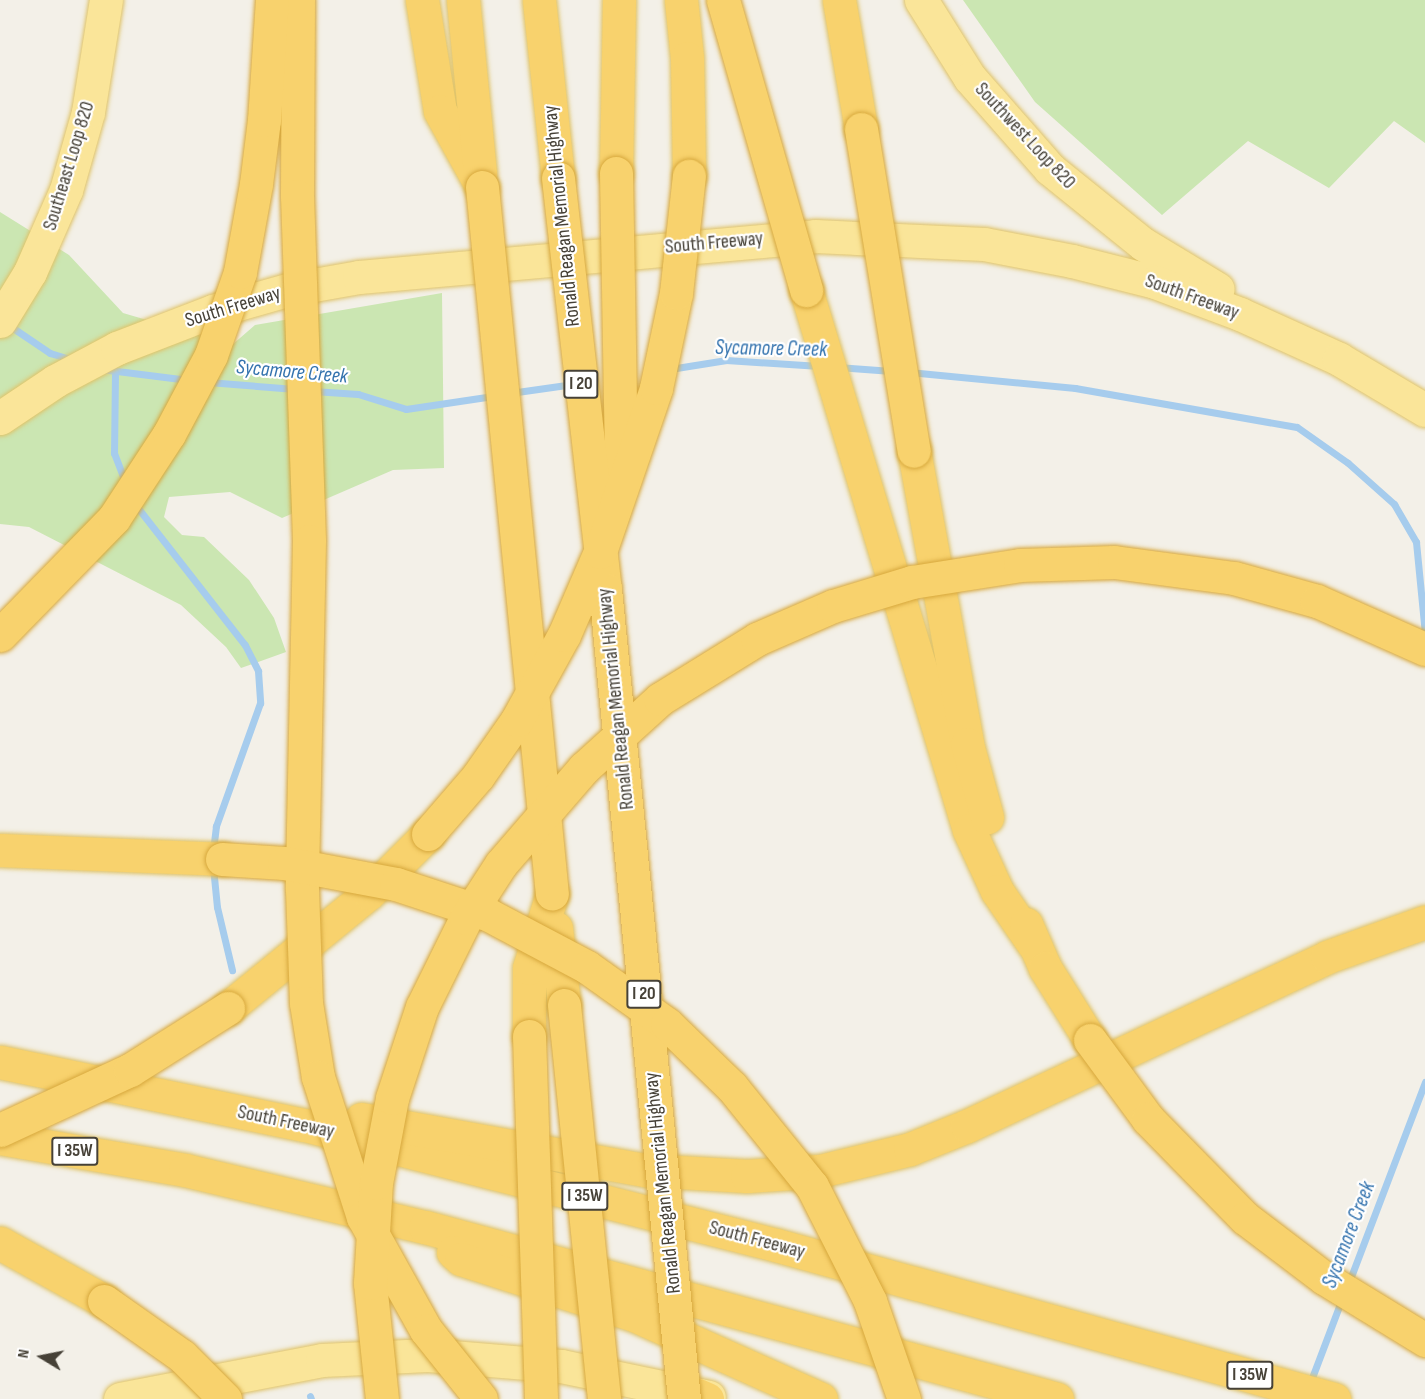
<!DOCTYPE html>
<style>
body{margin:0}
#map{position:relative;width:1425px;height:1399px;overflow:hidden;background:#f3f0e8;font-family:"Sofia Sans Condensed",sans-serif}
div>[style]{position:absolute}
.green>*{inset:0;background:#cbe6b2}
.stream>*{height:7px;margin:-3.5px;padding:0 3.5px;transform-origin:3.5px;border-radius:3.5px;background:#a6cced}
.roads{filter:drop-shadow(0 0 2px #dfc369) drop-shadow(0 0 2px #dfc369)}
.major>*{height:33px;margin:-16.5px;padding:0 16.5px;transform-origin:16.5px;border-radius:16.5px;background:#fae599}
.highway>*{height:33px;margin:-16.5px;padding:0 16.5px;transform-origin:16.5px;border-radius:16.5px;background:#f8d26d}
.bridges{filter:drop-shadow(0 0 2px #d7a83d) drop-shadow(0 0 2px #d7a83d)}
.highway-bridge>*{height:33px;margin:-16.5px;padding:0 16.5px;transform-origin:16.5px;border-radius:16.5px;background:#f8d26d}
span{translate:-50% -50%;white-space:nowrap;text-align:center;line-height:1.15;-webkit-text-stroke:4.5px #fff;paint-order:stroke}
.shield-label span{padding:2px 4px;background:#fff;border:2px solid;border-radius:4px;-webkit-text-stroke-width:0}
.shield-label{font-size:18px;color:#464137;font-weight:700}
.street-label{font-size:20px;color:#464137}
.water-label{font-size:21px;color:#3473ae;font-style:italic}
.north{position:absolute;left:12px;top:1327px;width:60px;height:60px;-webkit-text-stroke:4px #fff;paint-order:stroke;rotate:280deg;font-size:16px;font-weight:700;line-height:24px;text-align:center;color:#464137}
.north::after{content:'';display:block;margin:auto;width:21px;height:27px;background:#464137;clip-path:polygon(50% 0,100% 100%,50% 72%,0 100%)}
</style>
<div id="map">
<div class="green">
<div style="clip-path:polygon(963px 0,1425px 0,1425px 143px,1394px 121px,1329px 188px,1248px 141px,1162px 215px,1035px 102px)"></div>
<div style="clip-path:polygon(0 212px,69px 255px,123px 313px,232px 345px,255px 325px,442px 293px,444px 468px,393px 470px,282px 518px,230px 492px,169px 497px,164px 517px,182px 535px,204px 537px,249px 580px,274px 618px,286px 652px,241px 668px,226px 647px,181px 605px,29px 527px,0 524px)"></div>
</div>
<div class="stream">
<div style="left:7px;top:324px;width:52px;rotate:34deg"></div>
<div style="left:50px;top:353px;width:24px;rotate:17deg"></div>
<div style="left:837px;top:367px;width:55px;rotate:4.2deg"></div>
<div style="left:101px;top:369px;width:88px;rotate:7.2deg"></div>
<div style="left:670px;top:369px;width:57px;rotate:-9.1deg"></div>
<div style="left:726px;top:360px;width:94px;rotate:3.7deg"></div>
<div style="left:909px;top:372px;width:167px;rotate:5.5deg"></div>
<div style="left:1075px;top:388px;width:225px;rotate:10deg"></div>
<div style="left:1297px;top:427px;width:62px;rotate:35.2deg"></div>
<div style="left:1348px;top:463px;width:62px;rotate:41.7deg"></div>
<div style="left:1394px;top:504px;width:44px;rotate:59.9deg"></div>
<div style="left:1416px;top:542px;width:91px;rotate:84.4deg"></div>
<div style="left:115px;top:373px;width:80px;rotate:90.7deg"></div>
<div style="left:114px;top:453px;width:30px;rotate:69deg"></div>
<div style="left:208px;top:382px;width:87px;rotate:4.6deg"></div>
<div style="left:313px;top:391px;width:45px;rotate:3.8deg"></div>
<div style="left:358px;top:394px;width:50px;rotate:17.4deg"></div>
<div style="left:406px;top:409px;width:88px;rotate:-8.5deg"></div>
<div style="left:510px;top:393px;width:64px;rotate:-8.1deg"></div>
<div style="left:134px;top:503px;width:180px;rotate:52deg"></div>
<div style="left:245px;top:645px;width:29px;rotate:63deg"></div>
<div style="left:258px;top:671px;width:32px;rotate:86deg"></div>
<div style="left:260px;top:703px;width:131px;rotate:109.7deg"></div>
<div style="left:216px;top:826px;width:24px;rotate:97deg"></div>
<div style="left:213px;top:867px;width:40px;rotate:84.3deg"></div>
<div style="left:217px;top:907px;width:65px;rotate:76.6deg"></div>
<div style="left:1349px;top:1282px;width:214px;rotate:-69.2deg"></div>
<div style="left:1310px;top:1383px;width:88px;rotate:-69.3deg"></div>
<div style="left:310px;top:1396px;width:3px;rotate:72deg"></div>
</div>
<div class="roads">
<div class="major">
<div style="left:921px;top:0;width:92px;rotate:57.9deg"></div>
<div style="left:970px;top:78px;width:121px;rotate:48.7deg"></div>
<div style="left:1050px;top:169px;width:119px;rotate:38.9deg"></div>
<div style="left:1143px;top:244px;width:87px;rotate:31deg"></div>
<div style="left:0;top:321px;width:57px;rotate:-58.5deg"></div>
<div style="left:30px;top:272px;width:90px;rotate:-66.3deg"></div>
<div style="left:66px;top:190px;width:81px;rotate:-74.2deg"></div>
<div style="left:88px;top:112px;width:113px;rotate:-80.9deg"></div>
<div style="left:0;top:418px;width:66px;rotate:-33.9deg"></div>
<div style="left:55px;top:381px;width:70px;rotate:-28deg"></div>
<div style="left:117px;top:348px;width:103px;rotate:-21.1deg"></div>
<div style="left:213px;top:311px;width:81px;rotate:-15.8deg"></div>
<div style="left:291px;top:289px;width:69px;rotate:-10deg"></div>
<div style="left:359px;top:277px;width:458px;rotate:-5.1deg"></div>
<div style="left:815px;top:236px;width:169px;rotate:2.7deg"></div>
<div style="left:984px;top:244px;width:90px;rotate:10.9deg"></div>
<div style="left:1072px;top:261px;width:86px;rotate:14.2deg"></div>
<div style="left:1155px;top:282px;width:91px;rotate:20.6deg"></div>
<div style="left:1240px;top:314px;width:109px;rotate:24.4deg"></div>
<div style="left:1339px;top:359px;width:100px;rotate:30.7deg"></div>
<div style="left:120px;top:1399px;width:206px;rotate:-10.9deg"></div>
<div style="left:322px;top:1360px;width:106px;rotate:-2.7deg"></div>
<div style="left:428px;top:1355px;width:133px;rotate:4.7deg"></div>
<div style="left:561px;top:1366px;width:151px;rotate:11.8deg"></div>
</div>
<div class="highway">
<div style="left:422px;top:0;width:112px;rotate:80.8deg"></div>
<div style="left:440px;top:111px;width:87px;rotate:61.1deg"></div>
<div style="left:463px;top:0;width:174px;rotate:84.4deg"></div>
<div style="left:539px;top:0;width:179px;rotate:83.9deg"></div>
<div style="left:681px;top:0;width:58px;rotate:84.1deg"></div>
<div style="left:687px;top:58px;width:118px;rotate:89deg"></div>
<div style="left:839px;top:0;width:131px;rotate:80.3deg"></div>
<div style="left:616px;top:173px;width:173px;rotate:-89deg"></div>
<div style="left:806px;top:290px;width:564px;rotate:73.2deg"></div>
<div style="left:969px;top:830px;width:67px;rotate:65.3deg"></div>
<div style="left:997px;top:891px;width:65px;rotate:55.6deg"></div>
<div style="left:914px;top:451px;width:298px;rotate:79.7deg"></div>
<div style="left:967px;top:744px;width:76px;rotate:74.7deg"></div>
<div style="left:0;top:850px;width:222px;rotate:2.3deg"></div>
<div style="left:1026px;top:924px;width:48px;rotate:66.6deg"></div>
<div style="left:1045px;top:968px;width:85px;rotate:58deg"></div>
<div style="left:556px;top:928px;width:77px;rotate:84.1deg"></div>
<div style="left:228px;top:1008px;width:182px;rotate:-39.2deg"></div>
<div style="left:369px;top:893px;width:83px;rotate:-45deg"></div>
<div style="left:529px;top:1036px;width:68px;rotate:-90deg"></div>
<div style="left:529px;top:968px;width:77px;rotate:-72.7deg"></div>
<div style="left:0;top:1062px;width:311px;rotate:11.7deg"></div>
<div style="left:305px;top:1125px;width:486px;rotate:14.3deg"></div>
<div style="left:776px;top:1245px;width:579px;rotate:15.43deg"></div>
<div style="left:361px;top:1119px;width:289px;rotate:10.2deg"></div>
<div style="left:645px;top:1170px;width:102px;rotate:3.4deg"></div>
<div style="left:747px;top:1176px;width:73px;rotate:-3.9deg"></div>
<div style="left:820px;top:1171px;width:93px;rotate:-13.7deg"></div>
<div style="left:910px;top:1149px;width:61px;rotate:-22deg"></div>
<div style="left:967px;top:1126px;width:398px;rotate:-25.1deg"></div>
<div style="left:1327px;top:957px;width:104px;rotate:-19.7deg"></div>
<div style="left:0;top:1138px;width:188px;rotate:9.8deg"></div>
<div style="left:185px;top:1170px;width:247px;rotate:13.4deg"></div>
<div style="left:425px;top:1227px;width:655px;rotate:15.22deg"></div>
<div style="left:0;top:1243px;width:119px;rotate:29.1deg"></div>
<div style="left:453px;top:1252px;width:11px;rotate:41deg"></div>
<div style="left:461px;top:1259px;width:182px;rotate:17.9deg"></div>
<div style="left:634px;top:1315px;width:205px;rotate:24.2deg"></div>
<div style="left:698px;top:1395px;width:10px;rotate:24deg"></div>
</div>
</div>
<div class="bridges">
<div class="highway-bridge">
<div style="left:298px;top:0;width:196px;rotate:90.3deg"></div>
<div style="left:297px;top:196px;width:345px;rotate:88deg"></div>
<div style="left:309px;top:541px;width:348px;rotate:91.2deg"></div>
<div style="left:302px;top:889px;width:114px;rotate:88deg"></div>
<div style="left:306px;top:1003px;width:75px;rotate:80.8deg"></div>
<div style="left:318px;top:1077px;width:147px;rotate:72.2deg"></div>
<div style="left:363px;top:1217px;width:129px;rotate:60.9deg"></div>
<div style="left:426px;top:1330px;width:88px;rotate:51.4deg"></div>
<div style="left:723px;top:0;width:302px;rotate:74deg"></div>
<div style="left:861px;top:129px;width:326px;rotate:80.7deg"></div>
<div style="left:616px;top:173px;width:295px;rotate:89deg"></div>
<div style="left:558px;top:178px;width:414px;rotate:83.5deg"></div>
<div style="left:605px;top:589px;width:814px;rotate:84.43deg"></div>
<div style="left:482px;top:187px;width:710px;rotate:84.35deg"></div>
<div style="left:0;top:635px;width:163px;rotate:-45.7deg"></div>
<div style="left:114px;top:518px;width:100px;rotate:-56.8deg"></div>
<div style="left:169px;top:434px;width:89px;rotate:-62deg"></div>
<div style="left:211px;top:355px;width:88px;rotate:-70.7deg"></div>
<div style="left:240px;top:272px;width:89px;rotate:-79.7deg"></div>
<div style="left:256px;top:184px;width:64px;rotate:-82.9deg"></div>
<div style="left:264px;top:120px;width:120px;rotate:-86.2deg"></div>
<div style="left:428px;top:834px;width:77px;rotate:-49.2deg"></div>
<div style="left:478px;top:776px;width:68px;rotate:-55.1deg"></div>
<div style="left:517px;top:720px;width:97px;rotate:-61.1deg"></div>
<div style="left:564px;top:635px;width:90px;rotate:-66.6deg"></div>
<div style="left:600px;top:552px;width:173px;rotate:-71.1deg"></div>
<div style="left:656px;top:388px;width:97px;rotate:-78.1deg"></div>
<div style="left:676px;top:293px;width:118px;rotate:-83.7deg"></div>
<div style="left:222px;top:859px;width:62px;rotate:3.7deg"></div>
<div style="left:284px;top:863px;width:114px;rotate:10.6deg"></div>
<div style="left:396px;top:884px;width:96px;rotate:18.2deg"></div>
<div style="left:487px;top:914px;width:113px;rotate:27.9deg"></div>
<div style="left:587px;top:967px;width:98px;rotate:35.5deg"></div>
<div style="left:667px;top:1024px;width:91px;rotate:44.1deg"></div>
<div style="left:732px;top:1087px;width:127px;rotate:51.1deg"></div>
<div style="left:812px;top:1186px;width:129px;rotate:63.2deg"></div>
<div style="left:870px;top:1301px;width:104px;rotate:70.9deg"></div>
<div style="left:564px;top:1005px;width:396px;rotate:84.2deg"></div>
<div style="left:529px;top:1036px;width:363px;rotate:88.1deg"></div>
<div style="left:1090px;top:1040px;width:98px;rotate:53.7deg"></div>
<div style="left:1148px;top:1119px;width:139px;rotate:45.6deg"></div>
<div style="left:1245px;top:1218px;width:99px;rotate:37.2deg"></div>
<div style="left:1324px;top:1278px;width:119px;rotate:31.5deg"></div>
<div style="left:0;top:1130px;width:143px;rotate:-24.8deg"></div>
<div style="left:130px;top:1070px;width:116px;rotate:-32.3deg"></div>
<div style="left:104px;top:1301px;width:95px;rotate:35.2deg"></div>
<div style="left:182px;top:1356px;width:61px;rotate:45deg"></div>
<div style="left:382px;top:1399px;width:117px;rotate:-95.9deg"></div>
<div style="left:370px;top:1283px;width:100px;rotate:-86.6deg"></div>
<div style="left:376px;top:1183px;width:86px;rotate:-79.3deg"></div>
<div style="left:392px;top:1098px;width:96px;rotate:-71.8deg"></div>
<div style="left:422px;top:1007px;width:99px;rotate:-63.7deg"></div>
<div style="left:466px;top:918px;width:64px;rotate:-57.1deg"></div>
<div style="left:501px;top:864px;width:127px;rotate:-49.2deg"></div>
<div style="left:584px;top:768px;width:103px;rotate:-42.2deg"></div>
<div style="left:660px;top:699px;width:114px;rotate:-31.7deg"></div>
<div style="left:757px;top:639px;width:83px;rotate:-23.5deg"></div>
<div style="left:833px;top:606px;width:83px;rotate:-16.9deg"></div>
<div style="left:912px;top:582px;width:109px;rotate:-8.9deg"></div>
<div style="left:1020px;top:565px;width:94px;rotate:-1.8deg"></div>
<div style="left:1114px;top:562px;width:121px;rotate:7.6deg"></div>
<div style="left:1234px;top:578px;width:86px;rotate:15.5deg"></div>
<div style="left:1317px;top:601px;width:118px;rotate:24deg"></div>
</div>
</div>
<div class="shield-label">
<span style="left:581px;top:384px">I 20</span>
<span style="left:644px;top:994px">I 20</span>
<span style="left:75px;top:1151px">I 35W</span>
<span style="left:585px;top:1196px">I 35W</span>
<span style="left:1250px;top:1375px">I 35W</span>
</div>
<div class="street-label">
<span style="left:1025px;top:136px;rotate:47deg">Southwest Loop 820</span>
<span style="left:69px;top:166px;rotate:-73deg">Southeast Loop 820</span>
<span style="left:562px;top:216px;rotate:-96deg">Ronald Reagan Memorial Highway</span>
<span style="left:714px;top:243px;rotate:-5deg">South Freeway</span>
<span style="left:1192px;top:297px;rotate:20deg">South Freeway</span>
<span style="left:233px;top:307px;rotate:-17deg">South Freeway</span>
<span style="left:616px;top:699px;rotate:-96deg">Ronald Reagan Memorial Highway</span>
<span style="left:286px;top:1122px;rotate:12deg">South Freeway</span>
<span style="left:663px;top:1183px;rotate:-96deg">Ronald Reagan Memorial Highway</span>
<span style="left:757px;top:1240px;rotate:15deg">South Freeway</span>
</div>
<div class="water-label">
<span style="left:771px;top:349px;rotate:1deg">Sycamore Creek</span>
<span style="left:292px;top:372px;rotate:5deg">Sycamore Creek</span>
<span style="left:1349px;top:1235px;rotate:-69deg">Sycamore Creek</span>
</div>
<div class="north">N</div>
</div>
